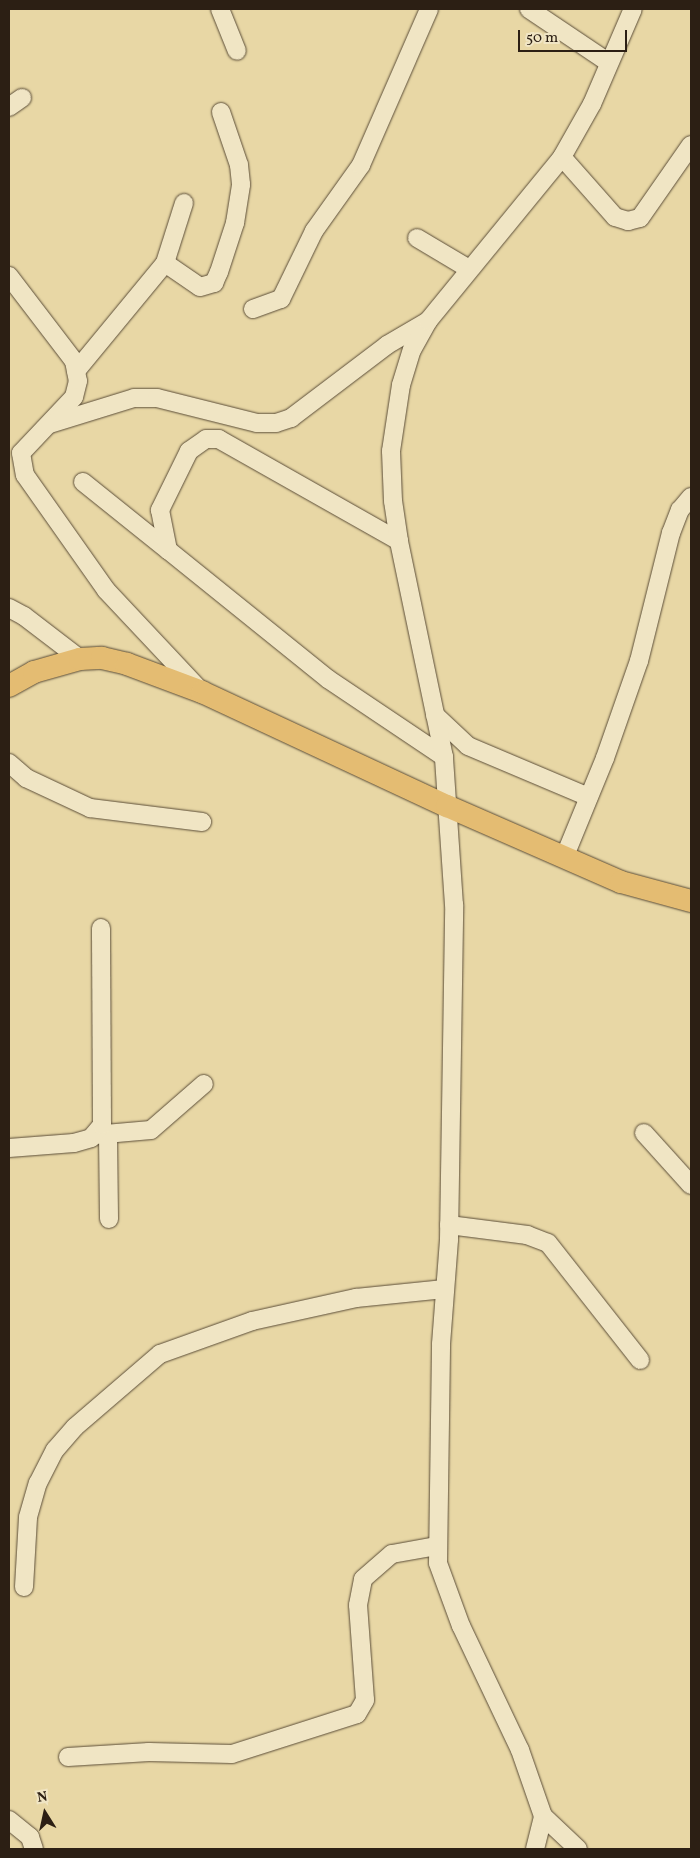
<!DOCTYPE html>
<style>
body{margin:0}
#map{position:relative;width:700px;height:1858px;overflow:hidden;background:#e8d7a5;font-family:Vollkorn,serif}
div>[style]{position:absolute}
.roads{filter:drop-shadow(0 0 1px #5b4d38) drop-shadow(0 0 1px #5b4d38)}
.minor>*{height:18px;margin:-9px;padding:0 9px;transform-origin:9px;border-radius:9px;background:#f0e5c4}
.major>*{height:22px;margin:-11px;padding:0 11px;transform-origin:11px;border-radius:11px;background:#e4bc72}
span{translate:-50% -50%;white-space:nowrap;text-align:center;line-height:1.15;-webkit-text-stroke:4px #f0e5c4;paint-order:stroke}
.frame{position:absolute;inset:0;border:10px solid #2c1f14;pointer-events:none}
.north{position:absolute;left:20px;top:1788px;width:50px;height:50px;-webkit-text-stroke:4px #f0e5c4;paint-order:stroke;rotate:350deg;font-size:14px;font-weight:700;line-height:20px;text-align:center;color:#2c1f14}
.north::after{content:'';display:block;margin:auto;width:18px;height:22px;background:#2c1f14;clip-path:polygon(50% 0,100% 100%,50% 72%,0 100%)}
.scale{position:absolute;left:518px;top:30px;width:109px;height:22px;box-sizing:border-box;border:2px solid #2c1f14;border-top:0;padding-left:6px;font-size:15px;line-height:18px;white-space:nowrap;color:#2c1f14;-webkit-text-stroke:4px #f0e5c4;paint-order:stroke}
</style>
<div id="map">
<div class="roads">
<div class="minor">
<div style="left:220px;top:9px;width:45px;rotate:68deg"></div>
<div style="left:529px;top:9px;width:95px;rotate:33.9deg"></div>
<div style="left:9px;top:107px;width:16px;rotate:-35deg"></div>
<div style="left:562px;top:157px;width:80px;rotate:48.5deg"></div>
<div style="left:615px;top:217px;width:14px;rotate:17deg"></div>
<div style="left:628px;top:221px;width:12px;rotate:-14deg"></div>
<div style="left:640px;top:218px;width:89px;rotate:-55.1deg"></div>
<div style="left:417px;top:238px;width:61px;rotate:30.8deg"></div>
<div style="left:165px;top:263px;width:42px;rotate:34.4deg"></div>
<div style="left:200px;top:287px;width:15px;rotate:-16deg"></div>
<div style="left:214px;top:283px;width:12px;rotate:-66deg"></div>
<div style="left:219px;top:272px;width:52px;rotate:-71.9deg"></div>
<div style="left:235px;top:223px;width:39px;rotate:-81deg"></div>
<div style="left:241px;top:184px;width:19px;rotate:-96deg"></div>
<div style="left:239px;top:165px;width:56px;rotate:-108.8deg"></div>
<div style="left:9px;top:276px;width:107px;rotate:52.6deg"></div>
<div style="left:74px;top:361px;width:20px;rotate:79deg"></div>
<div style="left:78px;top:381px;width:16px;rotate:104deg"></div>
<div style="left:74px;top:397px;width:77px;rotate:133.4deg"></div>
<div style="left:21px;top:453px;width:22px;rotate:80deg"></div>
<div style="left:25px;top:475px;width:141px;rotate:54.8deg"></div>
<div style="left:106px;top:590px;width:137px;rotate:46.8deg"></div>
<div style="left:253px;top:309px;width:30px;rotate:-20deg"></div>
<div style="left:281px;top:299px;width:76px;rotate:-64.1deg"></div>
<div style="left:314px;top:231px;width:81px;rotate:-54.5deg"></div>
<div style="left:361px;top:165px;width:170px;rotate:-66.4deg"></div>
<div style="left:76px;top:371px;width:140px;rotate:-50.5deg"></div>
<div style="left:165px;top:263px;width:63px;rotate:-72.4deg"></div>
<div style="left:50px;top:424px;width:88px;rotate:-17.2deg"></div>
<div style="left:134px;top:398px;width:23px"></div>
<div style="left:157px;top:398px;width:103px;rotate:14deg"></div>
<div style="left:257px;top:423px;width:19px"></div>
<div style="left:276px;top:423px;width:16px;rotate:-18deg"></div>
<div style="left:291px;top:418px;width:121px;rotate:-37.2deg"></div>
<div style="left:387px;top:345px;width:48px;rotate:-30.3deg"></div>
<div style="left:83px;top:482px;width:109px;rotate:38.7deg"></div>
<div style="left:399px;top:541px;width:207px;rotate:-150.5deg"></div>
<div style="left:219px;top:439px;width:13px;rotate:180deg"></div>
<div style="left:206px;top:439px;width:21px;rotate:145deg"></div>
<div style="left:189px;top:451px;width:66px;rotate:116.2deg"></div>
<div style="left:160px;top:510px;width:41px;rotate:78.7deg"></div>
<div style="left:168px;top:550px;width:206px;rotate:38.9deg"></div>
<div style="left:328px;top:679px;width:140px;rotate:33.9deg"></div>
<div style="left:9px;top:608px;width:17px;rotate:28deg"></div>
<div style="left:24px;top:616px;width:71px;rotate:37.5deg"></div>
<div style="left:435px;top:715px;width:45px;rotate:43.2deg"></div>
<div style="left:468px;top:746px;width:131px;rotate:22.9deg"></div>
<div style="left:9px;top:763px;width:23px;rotate:41deg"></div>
<div style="left:26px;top:778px;width:71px;rotate:25.1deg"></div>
<div style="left:90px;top:808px;width:113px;rotate:7.1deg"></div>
<div style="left:564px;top:858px;width:108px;rotate:-67.7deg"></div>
<div style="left:605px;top:758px;width:103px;rotate:-70.7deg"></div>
<div style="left:639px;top:661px;width:132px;rotate:-76deg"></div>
<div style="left:671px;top:533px;width:25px;rotate:-69deg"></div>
<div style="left:680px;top:510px;width:17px;rotate:-50deg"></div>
<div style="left:644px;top:1133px;width:70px;rotate:47.9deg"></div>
<div style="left:94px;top:1135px;width:57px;rotate:-5deg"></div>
<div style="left:151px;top:1130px;width:70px;rotate:-41deg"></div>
<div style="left:108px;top:1135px;width:84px;rotate:89.3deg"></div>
<div style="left:9px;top:1148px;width:65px;rotate:-4.4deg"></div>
<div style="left:74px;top:1143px;width:18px;rotate:-16deg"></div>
<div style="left:91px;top:1138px;width:17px;rotate:-50deg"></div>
<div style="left:102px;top:1125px;width:197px;rotate:-90.3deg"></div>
<div style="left:449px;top:1225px;width:79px;rotate:7.3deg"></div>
<div style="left:527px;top:1235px;width:22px;rotate:21deg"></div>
<div style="left:548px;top:1243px;width:149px;rotate:51.8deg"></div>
<div style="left:24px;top:1587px;width:70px;rotate:-86.7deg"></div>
<div style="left:28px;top:1517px;width:35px;rotate:-74deg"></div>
<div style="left:38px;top:1483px;width:37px;rotate:-63deg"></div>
<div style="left:55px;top:1450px;width:30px;rotate:-49deg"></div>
<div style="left:75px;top:1427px;width:112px;rotate:-40.7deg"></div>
<div style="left:160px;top:1354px;width:98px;rotate:-19.7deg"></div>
<div style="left:252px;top:1321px;width:107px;rotate:-12.5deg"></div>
<div style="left:356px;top:1298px;width:89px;rotate:-5.8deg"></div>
<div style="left:68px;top:1757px;width:81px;rotate:-3.5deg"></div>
<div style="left:149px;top:1752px;width:83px;rotate:1.4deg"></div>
<div style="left:232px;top:1754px;width:131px;rotate:-17.7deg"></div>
<div style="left:357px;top:1714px;width:16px;rotate:-60deg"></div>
<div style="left:365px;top:1700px;width:95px;rotate:-94.2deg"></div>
<div style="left:358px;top:1605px;width:26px;rotate:-79deg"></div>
<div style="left:363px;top:1579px;width:38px;rotate:-41deg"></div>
<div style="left:392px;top:1554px;width:46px;rotate:-10.1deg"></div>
<div style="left:9px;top:1820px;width:27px;rotate:39deg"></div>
<div style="left:30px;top:1837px;width:13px;rotate:72deg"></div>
<div style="left:535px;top:1849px;width:34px;rotate:-76deg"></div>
<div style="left:578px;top:1849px;width:48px;rotate:-136.7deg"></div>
<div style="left:543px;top:1816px;width:70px;rotate:-109.2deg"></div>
<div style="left:520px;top:1750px;width:137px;rotate:-115.4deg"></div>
<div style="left:461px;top:1626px;width:67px;rotate:-110.1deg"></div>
<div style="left:438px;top:1563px;width:219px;rotate:-89.2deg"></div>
<div style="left:441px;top:1344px;width:105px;rotate:-85.6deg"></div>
<div style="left:449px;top:1239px;width:334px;rotate:-89.1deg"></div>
<div style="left:454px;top:905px;width:148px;rotate:-93.9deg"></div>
<div style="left:444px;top:757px;width:221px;rotate:-101.8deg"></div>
<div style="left:399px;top:541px;width:40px;rotate:-98.5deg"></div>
<div style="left:393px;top:501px;width:50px;rotate:-92.3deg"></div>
<div style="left:391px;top:451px;width:67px;rotate:-81.4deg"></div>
<div style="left:401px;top:385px;width:37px;rotate:-73deg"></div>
<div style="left:412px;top:350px;width:33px;rotate:-61deg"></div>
<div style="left:428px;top:321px;width:212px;rotate:-50.7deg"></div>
<div style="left:562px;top:157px;width:61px;rotate:-60.5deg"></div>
<div style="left:592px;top:104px;width:103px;rotate:-66.7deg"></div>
</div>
<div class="major">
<div style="left:9px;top:686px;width:29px;rotate:-29deg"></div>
<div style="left:34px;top:672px;width:48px;rotate:-15.8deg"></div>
<div style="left:80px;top:659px;width:22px;rotate:-3deg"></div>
<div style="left:102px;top:658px;width:26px;rotate:13deg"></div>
<div style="left:127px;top:664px;width:80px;rotate:20.5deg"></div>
<div style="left:202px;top:692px;width:270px;rotate:25deg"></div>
<div style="left:447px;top:806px;width:190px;rotate:23.6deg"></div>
<div style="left:621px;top:882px;width:73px;rotate:15.2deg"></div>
</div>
</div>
<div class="frame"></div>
<div class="north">N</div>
<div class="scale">50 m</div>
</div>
